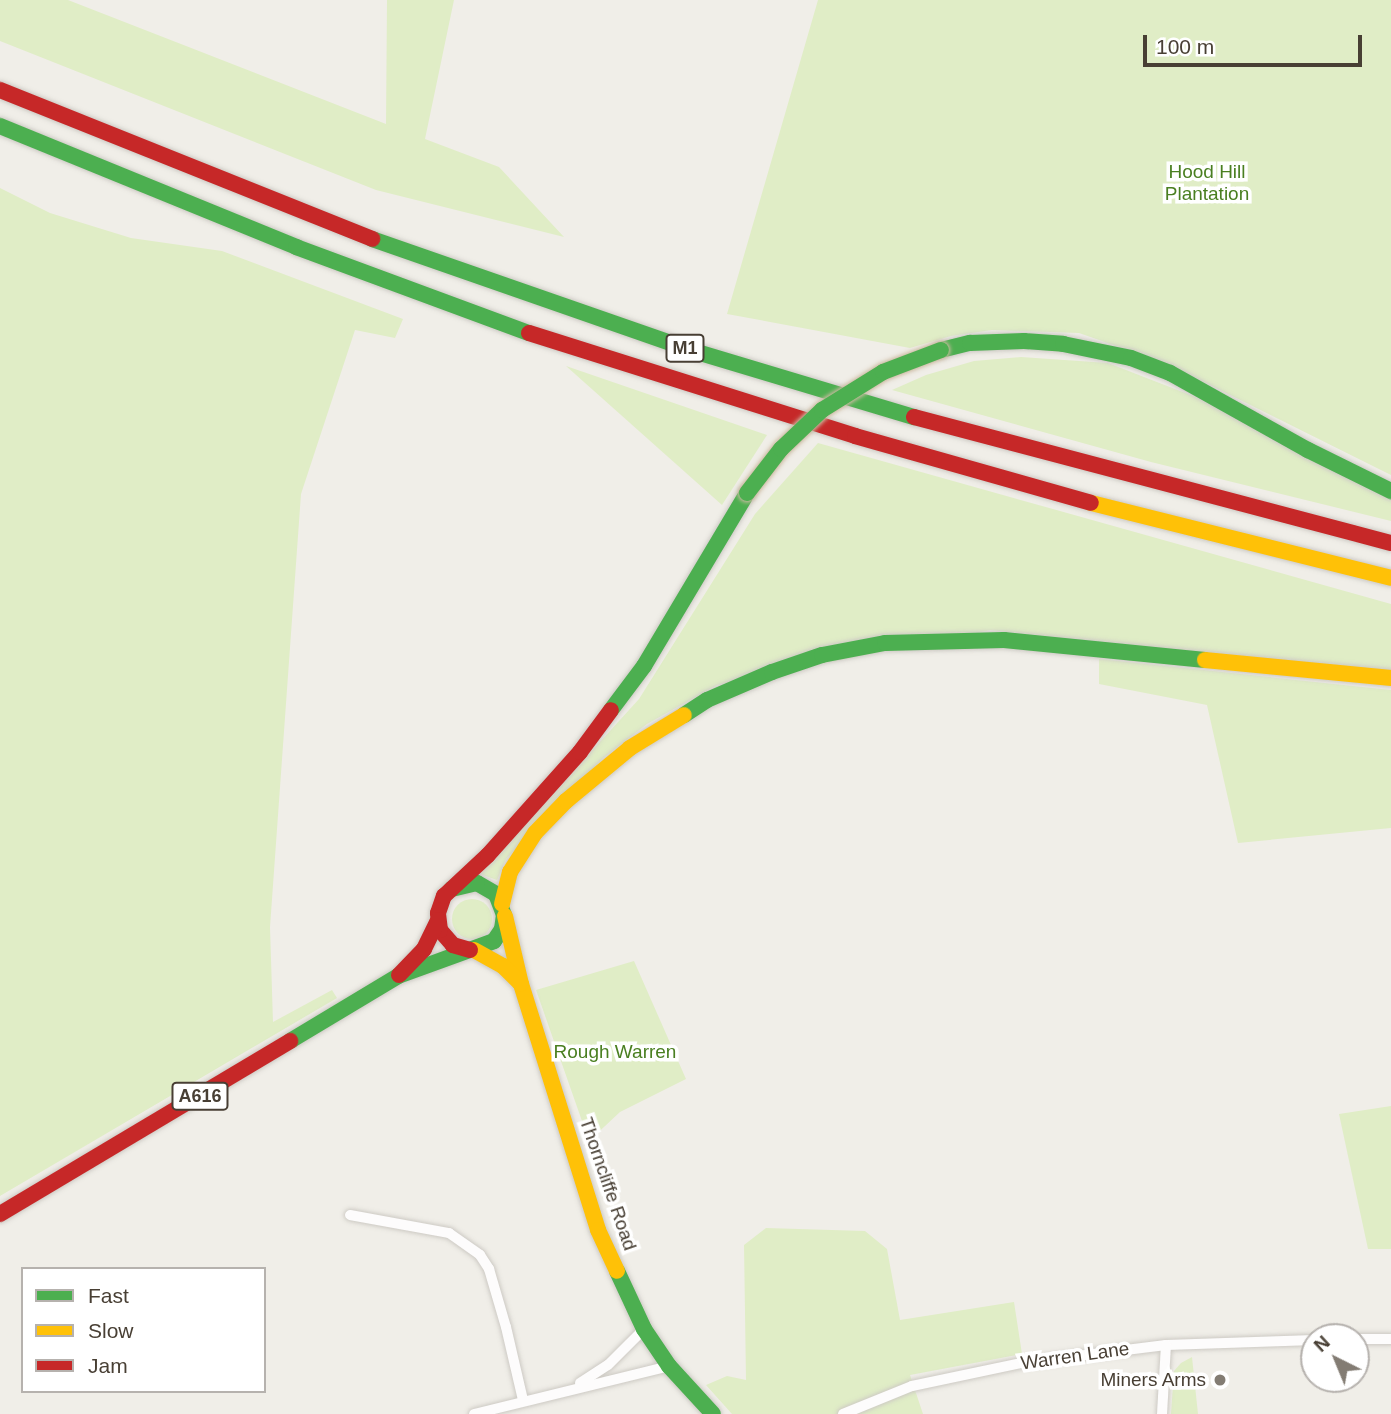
<!DOCTYPE html>
<style>
body{margin:0}
#map{position:relative;width:1391px;height:1414px;overflow:hidden;background:#f0eee8;font-family:Helvetica,sans-serif}
div>[style]{position:absolute}
.green>*{inset:0;background:#e0edc6}
.round{border-radius:50%}
.roads{filter:drop-shadow(0 0 2px #cdcac4) drop-shadow(0 0 2px #cdcac4)}
.street>*{height:10px;margin:-5px;padding:0 5px;transform-origin:5px;border-radius:5px;background:#fdfcfc}
.fast>*{height:16px;margin:-8px;padding:0 8px;transform-origin:8px;border-radius:8px;background:#4caf50}
.slow>*{height:16px;margin:-8px;padding:0 8px;transform-origin:8px;border-radius:8px;background:#ffc107}
.jam>*{height:16px;margin:-8px;padding:0 8px;transform-origin:8px;border-radius:8px;background:#c62828}
.bridges{filter:drop-shadow(0 0 2px #cbbaa1) drop-shadow(0 0 2px #cbbaa1)}
.fast-bridge>*{height:16px;margin:-8px;padding:0 8px;transform-origin:8px;border-radius:8px;background:#4caf50}
.dots>*{width:19px;height:19px;translate:-50% -50%;box-sizing:border-box;border:4px solid #fff;border-radius:50%}
span{translate:-50% -50%;white-space:nowrap;text-align:center;line-height:1.15;-webkit-text-stroke:7px #fff;paint-order:stroke}
.shield-label span{padding:2px 5px;background:#fff;border:2px solid;border-radius:5px;-webkit-text-stroke-width:0}
.shield-label{font-size:18px;color:#483f34;font-weight:700}
.park-label{font-size:19px;color:#4a7f21}
.street-label{font-size:19px;color:#483f34}
.poi-label{font-size:19px;color:#483f34}
.right{translate:-100% -50%;text-align:right}
.legend{position:absolute;left:21px;top:1267px;width:245px;height:126px;box-sizing:border-box;background:#fff;border:2px solid #b6b2ae;margin:0;padding:9px 12px;list-style:none;font-size:21px;color:#483f34}
.legend li{display:flex;align-items:center;gap:14px;height:35px}
.legend b{width:35px;border:2px solid #b6b2ae}
.north{position:absolute;left:1300px;top:1323px;width:70px;height:70px;box-sizing:border-box;background:#fff;border:2px solid #b6b2ae;border-radius:50%;rotate:317deg;font-size:19px;font-weight:700;line-height:28px;text-align:center;color:#483f34}
.north::after{content:'';display:block;margin:auto;width:24px;height:32px;background:#837c73;clip-path:polygon(50% 0,100% 100%,50% 72%,0 100%)}
.scale{position:absolute;left:1143px;top:35px;width:219px;height:32px;box-sizing:border-box;border:4px solid #483f34;border-top:0;padding-left:9px;font-size:21px;line-height:24px;white-space:nowrap;color:#483f34;-webkit-text-stroke:5px #fff;paint-order:stroke}
</style>
<div id="map">
<div class="green">
<div style="clip-path:polygon(0 0,68px 0,386px 124px,387px 0,454px 0,425px 139px,499px 167px,564px 237px,376px 190px,0 41px)"></div>
<div style="clip-path:polygon(818px 0,1391px 0,1391px 475px,1168px 364px,1079px 333px,992px 330px,951px 336px,910px 348px,727px 314px)"></div>
<div style="clip-path:polygon(0 188px,50px 213px,131px 238px,222px 251px,403px 319px,395px 338px,355px 330px,301px 494px,270px 927px,273px 1022px,332px 990px,337px 998px,0 1196px)"></div>
<div style="clip-path:polygon(1021px 357px,1108px 363px,1193px 396px,1391px 496px,1391px 521px,1151px 462px,892px 390px,926px 375px,974px 361px)"></div>
<div style="clip-path:polygon(566px 366px,767px 435px,722px 505px)"></div>
<div style="clip-path:polygon(818px 443px,1391px 604px,1391px 674px,990px 630px,717px 685px,647px 724px,603px 758px,506px 859px,497px 880px,480px 874px,639px 699px,755px 514px)"></div>
<div style="clip-path:polygon(1099px 659px,1391px 690px,1391px 828px,1238px 843px,1207px 705px,1099px 684px)"></div>
<div class="round" style="left:452px;top:899px;width:40px;height:40px"></div>
<div style="clip-path:polygon(634px 961px,686px 1079px,620px 1112px,589px 1141px,536px 990px)"></div>
<div style="clip-path:polygon(1391px 1106px,1391px 1249px,1368px 1249px,1339px 1114px)"></div>
<div style="clip-path:polygon(766px 1228px,865px 1231px,887px 1249px,900px 1320px,1014px 1302px,1022px 1354px,910px 1375px,923px 1414px,732px 1414px,706px 1385px,727px 1376px,746px 1380px,744px 1245px)"></div>
<div style="clip-path:polygon(1192px 1357px,1198px 1414px,1171px 1414px,1174px 1371px,1181px 1363px)"></div>
</div>
<div class="roads">
<div class="street">
<div style="left:350px;top:1215px;width:101px;rotate:10.3deg"></div>
<div style="left:449px;top:1233px;width:38px;rotate:35deg"></div>
<div style="left:480px;top:1255px;width:17px;rotate:57deg"></div>
<div style="left:489px;top:1269px;width:60px;rotate:73.7deg"></div>
<div style="left:506px;top:1327px;width:75px;rotate:76.9deg"></div>
<div style="left:1356px;top:1339px;width:35px"></div>
<div style="left:580px;top:1383px;width:33px;rotate:-33deg"></div>
<div style="left:608px;top:1365px;width:51px;rotate:-45deg"></div>
<div style="left:474px;top:1414px;width:201px;rotate:-13.8deg"></div>
<div style="left:843px;top:1414px;width:74px;rotate:-22.1deg"></div>
<div style="left:912px;top:1386px;width:111px;rotate:-11.9deg"></div>
<div style="left:1021px;top:1363px;width:146px;rotate:-7.1deg"></div>
<div style="left:1166px;top:1345px;width:148px;rotate:-1.9deg"></div>
<div style="left:1162px;top:1414px;width:69px;rotate:-86.7deg"></div>
</div>
<div class="fast">
<div style="left:0;top:126px;width:320px;rotate:22.2deg"></div>
<div style="left:296px;top:247px;width:248px;rotate:20.3deg"></div>
<div style="left:372px;top:239px;width:344px;rotate:19.2deg"></div>
<div style="left:697px;top:352px;width:227px;rotate:16.7deg"></div>
<div style="left:941px;top:350px;width:30px;rotate:-14deg"></div>
<div style="left:970px;top:343px;width:54px;rotate:-2.1deg"></div>
<div style="left:1024px;top:341px;width:39px;rotate:4deg"></div>
<div style="left:1063px;top:344px;width:69px;rotate:11.6deg"></div>
<div style="left:1131px;top:358px;width:42px;rotate:21deg"></div>
<div style="left:1170px;top:373px;width:158px;rotate:29.2deg"></div>
<div style="left:1308px;top:450px;width:93px;rotate:26.3deg"></div>
<div style="left:611px;top:710px;width:55px;rotate:-53.1deg"></div>
<div style="left:644px;top:666px;width:201px;rotate:-59.2deg"></div>
<div style="left:684px;top:715px;width:27px;rotate:-33deg"></div>
<div style="left:707px;top:700px;width:71px;rotate:-23.3deg"></div>
<div style="left:772px;top:672px;width:53px;rotate:-18.8deg"></div>
<div style="left:822px;top:655px;width:64px;rotate:-10.8deg"></div>
<div style="left:885px;top:643px;width:119px;rotate:-1.4deg"></div>
<div style="left:1004px;top:640px;width:202px;rotate:5.7deg"></div>
<div style="left:290px;top:1041px;width:126px;rotate:-31deg"></div>
<div style="left:398px;top:976px;width:102px;rotate:-20deg"></div>
<div style="left:494px;top:941px;width:14px;rotate:-56deg"></div>
<div style="left:502px;top:929px;width:14px;rotate:-82deg"></div>
<div style="left:504px;top:915px;width:22px;rotate:-111deg"></div>
<div style="left:496px;top:894px;width:22px;rotate:-150deg"></div>
<div style="left:477px;top:883px;width:26px;rotate:167deg"></div>
<div style="left:617px;top:1271px;width:64px;rotate:65deg"></div>
<div style="left:644px;top:1329px;width:45px;rotate:56deg"></div>
<div style="left:669px;top:1366px;width:65px;rotate:47.5deg"></div>
</div>
<div class="slow">
<div style="left:1091px;top:503px;width:309px;rotate:14deg"></div>
<div style="left:1205px;top:660px;width:187px;rotate:5.5deg"></div>
<div style="left:502px;top:904px;width:33px;rotate:-76deg"></div>
<div style="left:510px;top:872px;width:46px;rotate:-57.3deg"></div>
<div style="left:535px;top:833px;width:45px;rotate:-45.9deg"></div>
<div style="left:566px;top:801px;width:83px;rotate:-39.6deg"></div>
<div style="left:630px;top:748px;width:63px;rotate:-31.4deg"></div>
<div style="left:505px;top:916px;width:70px;rotate:76.8deg"></div>
<div style="left:521px;top:984px;width:258px;rotate:72.6deg"></div>
<div style="left:598px;top:1230px;width:45px;rotate:65.1deg"></div>
<div style="left:474px;top:950px;width:33px;rotate:29deg"></div>
<div style="left:503px;top:966px;width:25px;rotate:45deg"></div>
</div>
<div class="jam">
<div style="left:0;top:90px;width:401px;rotate:21.8deg"></div>
<div style="left:529px;top:333px;width:342px;rotate:17.5deg"></div>
<div style="left:855px;top:436px;width:245px;rotate:15.8deg"></div>
<div style="left:914px;top:417px;width:493px;rotate:14.8deg"></div>
<div style="left:470px;top:950px;width:18px;rotate:-164deg"></div>
<div style="left:453px;top:945px;width:20px;rotate:-131deg"></div>
<div style="left:440px;top:930px;width:17px;rotate:-97deg"></div>
<div style="left:438px;top:913px;width:18px;rotate:-71deg"></div>
<div style="left:444px;top:896px;width:60px;rotate:-43deg"></div>
<div style="left:488px;top:855px;width:138px;rotate:-48.2deg"></div>
<div style="left:580px;top:752px;width:52px;rotate:-53.6deg"></div>
<div style="left:399px;top:975px;width:36px;rotate:-46deg"></div>
<div style="left:424px;top:949px;width:32px;rotate:-64deg"></div>
<div style="left:0;top:1214px;width:338px;rotate:-30.8deg"></div>
</div>
</div>
<div class="bridges">
<div class="fast-bridge">
<div style="left:747px;top:493px;width:56px;rotate:-52.3deg"></div>
<div style="left:781px;top:449px;width:57px;rotate:-43.6deg"></div>
<div style="left:822px;top:410px;width:72px;rotate:-31.9deg"></div>
<div style="left:883px;top:372px;width:62px;rotate:-20.8deg"></div>
</div>
</div>
<div class="dots">
<div style="left:1220px;top:1380px;background:#837c73"></div>
</div>
<div class="shield-label">
<span style="left:685px;top:348px">M1</span>
<span style="left:200px;top:1096px">A616</span>
</div>
<div class="park-label">
<span style="left:1207px;top:183px">Hood Hill<br>Plantation</span>
<span style="left:615px;top:1052px">Rough Warren</span>
</div>
<div class="street-label">
<span style="left:608px;top:1184px;rotate:71deg">Thorncliffe Road</span>
<span style="left:1075px;top:1356px;rotate:-8deg">Warren Lane</span>
</div>
<div class="poi-label">
<span class="right" style="left:1206px;top:1380px">Miners Arms</span>
</div>
<ul class="legend">
<li><b style="height:9px;background:#4caf50"></b>Fast</li>
<li><b style="height:9px;background:#ffc107"></b>Slow</li>
<li><b style="height:9px;background:#c62828"></b>Jam</li>
</ul>
<div class="north">N</div>
<div class="scale">100 m</div>
</div>
